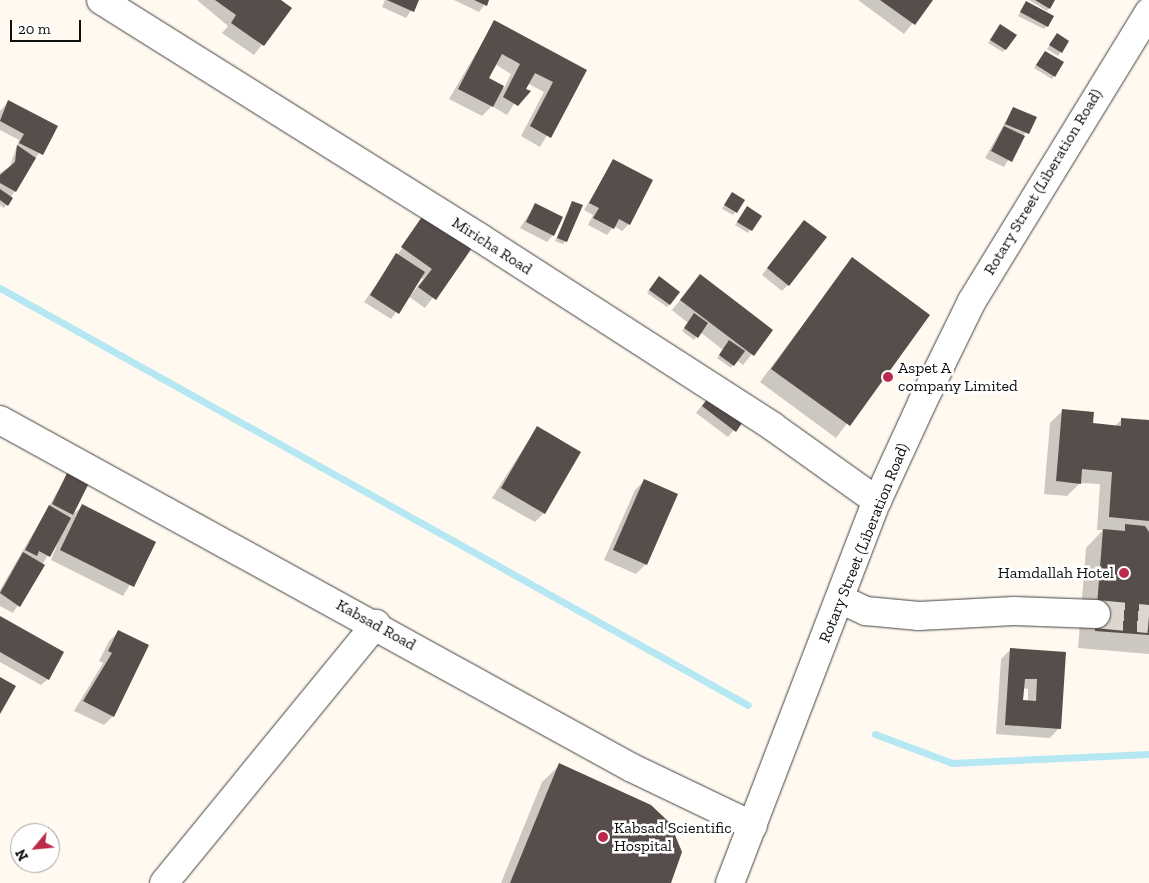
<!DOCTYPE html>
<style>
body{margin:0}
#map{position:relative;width:1149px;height:883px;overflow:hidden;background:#fff9f0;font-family:"Zilla Slab",serif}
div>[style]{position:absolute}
.shadow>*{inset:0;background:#0003}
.stream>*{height:7px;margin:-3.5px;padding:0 3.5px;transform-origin:3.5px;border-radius:3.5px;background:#b6e8f4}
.building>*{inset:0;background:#574d4b}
.minor-tunnel>*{height:28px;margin-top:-14px;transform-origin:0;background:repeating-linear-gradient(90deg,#dbd6ce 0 28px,transparent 0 42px)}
.roads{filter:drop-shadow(0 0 1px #414141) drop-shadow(0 0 1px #414141)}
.minor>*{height:28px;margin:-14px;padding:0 14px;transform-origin:14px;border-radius:14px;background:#fff}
.dots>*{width:14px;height:14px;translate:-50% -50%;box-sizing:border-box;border:2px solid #fff;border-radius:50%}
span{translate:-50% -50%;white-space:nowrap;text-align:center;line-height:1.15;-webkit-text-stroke:5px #fff;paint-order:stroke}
.street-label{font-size:16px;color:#0e0e0e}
.poi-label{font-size:16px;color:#0e0e0e}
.left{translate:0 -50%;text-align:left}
.right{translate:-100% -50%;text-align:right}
.north{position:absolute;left:10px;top:823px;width:50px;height:50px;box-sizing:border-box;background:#fff;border:1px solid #9f9f9f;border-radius:50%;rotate:242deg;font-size:14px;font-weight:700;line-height:20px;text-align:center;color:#0e0e0e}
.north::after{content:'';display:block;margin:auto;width:18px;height:22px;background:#bb2a4a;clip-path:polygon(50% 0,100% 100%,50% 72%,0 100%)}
.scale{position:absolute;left:10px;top:20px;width:71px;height:22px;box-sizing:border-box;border:2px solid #0e0e0e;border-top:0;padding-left:6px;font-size:15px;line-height:18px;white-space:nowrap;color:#0e0e0e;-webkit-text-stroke:4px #fff;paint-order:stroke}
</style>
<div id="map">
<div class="shadow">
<div style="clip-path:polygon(197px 0,279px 0,290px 8px,254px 55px,222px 33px,228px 26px)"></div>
<div style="clip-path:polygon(385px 0,418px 0,406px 18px,382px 7px)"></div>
<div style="clip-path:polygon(454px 0,488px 0,479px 12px)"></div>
<div style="clip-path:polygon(858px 0,931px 0,904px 34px)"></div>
<div style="clip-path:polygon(1029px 0,1054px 0,1047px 11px)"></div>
<div style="clip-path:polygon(1026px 3px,1047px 26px,1044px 29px,1018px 16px)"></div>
<div style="clip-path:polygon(evenodd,495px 21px,586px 70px,540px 147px,521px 136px,544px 92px,527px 83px,507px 115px,492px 106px,482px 116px,449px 99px,495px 21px,495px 64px,511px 74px,504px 88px,487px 79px,495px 64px)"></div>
<div style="clip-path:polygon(998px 29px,1015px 36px,1003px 52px,988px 43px)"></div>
<div style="clip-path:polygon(1055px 38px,1068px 41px,1058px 56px,1047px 49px)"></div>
<div style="clip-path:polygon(1043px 55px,1054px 76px,1052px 79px,1034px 68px)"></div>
<div style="clip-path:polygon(8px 102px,56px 126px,4px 208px,0 205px,0 173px,10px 166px,19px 140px,0 130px,0 111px)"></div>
<div style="clip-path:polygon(1013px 108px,1035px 117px,1004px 167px,985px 158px)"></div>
<div style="clip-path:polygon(613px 161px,629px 224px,622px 231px,614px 226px,607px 235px,588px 225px,593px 215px,584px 210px)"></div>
<div style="clip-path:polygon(729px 197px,743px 201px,733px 215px,722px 209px)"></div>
<div style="clip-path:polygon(573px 202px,566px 241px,563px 244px,555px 241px)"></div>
<div style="clip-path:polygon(535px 205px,553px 235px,547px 242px,520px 228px)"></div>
<div style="clip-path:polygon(744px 211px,760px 216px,748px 233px,735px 225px)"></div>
<div style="clip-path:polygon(evenodd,427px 213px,472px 245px,425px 308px,408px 296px,391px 319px,364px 302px,427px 213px,420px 277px,423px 279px,411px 295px,410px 294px,420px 277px)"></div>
<div style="clip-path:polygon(798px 228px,788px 285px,782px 291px,762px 275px)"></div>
<div style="clip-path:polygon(852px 259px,929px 315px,836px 438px,760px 382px)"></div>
<div style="clip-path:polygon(700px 276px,772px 330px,743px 365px,737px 360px,731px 368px,717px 358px,723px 350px,700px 332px,694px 340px,682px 331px,688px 323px,672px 310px)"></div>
<div style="clip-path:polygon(656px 281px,670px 304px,667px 307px,647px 293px)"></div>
<div style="clip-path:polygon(706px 400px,745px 417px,728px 437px,696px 413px)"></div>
<div style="clip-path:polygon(1062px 411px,1092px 424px,1115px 426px,1122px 419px,1149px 421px,1149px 654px,1078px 648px,1086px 548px,1103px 530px,1097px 530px,1100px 484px,1080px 483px,1067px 496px,1044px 494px,1050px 423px)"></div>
<div style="clip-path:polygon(537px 427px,544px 513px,535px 522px,492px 498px)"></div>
<div style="clip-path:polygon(70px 470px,72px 514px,68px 518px,83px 506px,155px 542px,123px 596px,51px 560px,62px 532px,13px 613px,0 606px,0 590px)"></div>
<div style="clip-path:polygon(645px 480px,676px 494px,646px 564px,636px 574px,604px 560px,635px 490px)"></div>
<div style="clip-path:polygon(0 618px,48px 679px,41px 685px,0 662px)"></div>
<div style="clip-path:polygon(119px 631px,113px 716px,104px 725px,74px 711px,103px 663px,99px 661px,109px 641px)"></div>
<div style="clip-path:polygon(evenodd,1011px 649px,1065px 653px,1059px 728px,1050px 738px,996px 734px,1001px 659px,1011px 649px,1023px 688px,1028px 689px,1028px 702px,1022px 701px,1023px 688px)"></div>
<div style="clip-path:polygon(560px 765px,670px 883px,501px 883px,542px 782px)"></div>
</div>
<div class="stream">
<div style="left:0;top:288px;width:856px;rotate:29.14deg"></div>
<div style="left:875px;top:734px;width:82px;rotate:20.6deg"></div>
<div style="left:952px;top:763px;width:197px;rotate:-2.6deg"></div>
</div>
<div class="building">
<div style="clip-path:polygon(215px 0,281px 0,292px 8px,264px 46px,231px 23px,236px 15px)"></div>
<div style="clip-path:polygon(387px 0,419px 0,414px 12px)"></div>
<div style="clip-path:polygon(474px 0,489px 0,487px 6px)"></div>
<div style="clip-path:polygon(880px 0,933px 0,915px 25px)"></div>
<div style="clip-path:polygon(1035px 0,1055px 0,1050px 9px)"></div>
<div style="clip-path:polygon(1026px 1px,1054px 16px,1048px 27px,1020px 12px)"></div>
<div style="clip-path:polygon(494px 20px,587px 70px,551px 138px,530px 126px,553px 82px,535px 73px,526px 89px,531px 91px,518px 106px,503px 97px,520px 64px,502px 54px,489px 78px,504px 86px,493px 107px,458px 89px)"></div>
<div style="clip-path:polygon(1000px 24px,1017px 35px,1006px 50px,990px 40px)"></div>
<div style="clip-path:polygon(1057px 33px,1069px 41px,1062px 53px,1049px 45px)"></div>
<div style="clip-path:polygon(1045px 51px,1064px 62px,1055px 77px,1036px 65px)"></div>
<div style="clip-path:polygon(8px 100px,58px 126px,43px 155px,19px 143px,24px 134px,0 121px)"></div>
<div style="clip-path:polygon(1013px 107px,1037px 117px,1029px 134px,1005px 124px)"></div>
<div style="clip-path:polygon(1004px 126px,1025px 136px,1012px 162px,991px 151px)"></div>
<div style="clip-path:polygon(17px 145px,36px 158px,16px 192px,0 183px,0 175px,15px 162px)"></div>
<div style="clip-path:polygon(613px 159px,653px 180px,630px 225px,619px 219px,614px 229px,593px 218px,599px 208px,589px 203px)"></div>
<div style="clip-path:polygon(0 189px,13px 198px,8px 206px,0 200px)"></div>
<div style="clip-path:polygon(732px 192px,745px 200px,737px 213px,724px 205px)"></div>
<div style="clip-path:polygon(572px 201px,583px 205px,567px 242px,557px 238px)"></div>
<div style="clip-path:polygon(535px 203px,563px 217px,554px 236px,526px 222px)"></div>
<div style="clip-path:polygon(747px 206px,762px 216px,752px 231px,737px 222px)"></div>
<div style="clip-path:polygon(426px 211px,474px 245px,436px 300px,418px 287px,432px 269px,401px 247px)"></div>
<div style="clip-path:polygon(804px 220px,827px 237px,789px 286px,767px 268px)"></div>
<div style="clip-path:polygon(396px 253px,425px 272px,399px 314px,370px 295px)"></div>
<div style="clip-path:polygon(852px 257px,930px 315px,850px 426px,771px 369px)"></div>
<div style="clip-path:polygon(700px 274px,773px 330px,754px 356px,680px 300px)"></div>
<div style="clip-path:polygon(659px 276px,680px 292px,670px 305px,649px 290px)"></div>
<div style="clip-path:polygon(694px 313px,708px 323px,698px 338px,684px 328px)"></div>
<div style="clip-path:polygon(729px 340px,745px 351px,734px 366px,719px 355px)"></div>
<div style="clip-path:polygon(713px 392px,746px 417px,736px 432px,702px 406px)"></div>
<div style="clip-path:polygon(1062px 409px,1094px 412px,1093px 423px,1121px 426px,1121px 418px,1149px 420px,1149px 521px,1109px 517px,1112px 472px,1082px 469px,1081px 484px,1056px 481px)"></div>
<div style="clip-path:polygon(537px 426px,581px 452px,545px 514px,501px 488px)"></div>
<div style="clip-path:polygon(69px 469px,91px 479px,73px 515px,52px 504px)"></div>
<div style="clip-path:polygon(644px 479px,678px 494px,647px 565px,613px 550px)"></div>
<div style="clip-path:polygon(82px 504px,156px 542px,134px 587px,60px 550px)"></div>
<div style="clip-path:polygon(49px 505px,71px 518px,50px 557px,39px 551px,37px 556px,25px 550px)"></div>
<div style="clip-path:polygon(1125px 524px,1145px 526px,1149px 532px,1149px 635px,1095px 631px,1103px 529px,1125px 531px)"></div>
<div style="clip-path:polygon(23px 552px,45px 565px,20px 607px,0 593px)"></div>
<div style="clip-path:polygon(0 616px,64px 652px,49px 680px,0 652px)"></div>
<div style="clip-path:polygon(118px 630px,149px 645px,114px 717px,83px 701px,112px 653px,108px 651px)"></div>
<div style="clip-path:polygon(evenodd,1010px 648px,1066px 652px,1061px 729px,1005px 725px,1010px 648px,1025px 679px,1037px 679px,1036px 701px,1023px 700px,1025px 679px)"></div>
<div style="clip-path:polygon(0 677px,16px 686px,0 714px)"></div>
<div style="clip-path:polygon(559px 763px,651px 805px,670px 823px,682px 852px,671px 883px,510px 883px)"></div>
</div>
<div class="minor-tunnel">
<div style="left:1096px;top:614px;width:53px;rotate:5.4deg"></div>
</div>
<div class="roads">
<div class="minor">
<div style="left:101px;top:0;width:446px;rotate:32.1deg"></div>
<div style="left:479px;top:237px;width:349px;rotate:32.8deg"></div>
<div style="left:772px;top:426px;width:129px;rotate:35.5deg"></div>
<div style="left:0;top:420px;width:721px;rotate:28.84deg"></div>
<div style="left:632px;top:768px;width:134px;rotate:25.6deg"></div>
<div style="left:840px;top:599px;width:29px;rotate:25deg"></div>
<div style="left:866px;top:611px;width:53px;rotate:5.4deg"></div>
<div style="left:919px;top:616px;width:95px;rotate:-3deg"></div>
<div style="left:1014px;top:611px;width:82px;rotate:2.1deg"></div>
<div style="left:164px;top:883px;width:335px;rotate:-50.7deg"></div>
<div style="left:730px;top:883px;width:409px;rotate:-69deg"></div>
<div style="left:877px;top:501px;width:108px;rotate:-65.3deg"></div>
<div style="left:922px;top:403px;width:114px;rotate:-63.9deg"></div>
<div style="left:972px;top:301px;width:339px;rotate:-58.5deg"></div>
</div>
</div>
<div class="dots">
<div style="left:888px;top:377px;background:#bb2a4a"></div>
<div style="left:1124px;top:573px;background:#bb2a4a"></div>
<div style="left:603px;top:837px;background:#bb2a4a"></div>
</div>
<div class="street-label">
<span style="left:1043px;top:182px;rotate:-59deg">Rotary Street (Liberation Road)</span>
<span style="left:492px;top:246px;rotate:33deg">Miricha Road</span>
<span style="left:864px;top:543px;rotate:-68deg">Rotary Street (Liberation Road)</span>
<span style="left:376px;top:625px;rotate:29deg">Kabsad Road</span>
</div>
<div class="poi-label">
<span class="left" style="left:898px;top:377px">Aspet A<br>company Limited</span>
<span class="right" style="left:1114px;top:573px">Hamdallah Hotel</span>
<span class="left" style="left:614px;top:837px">Kabsad Scientific<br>Hospital</span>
</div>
<div class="north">N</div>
<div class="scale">20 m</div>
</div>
